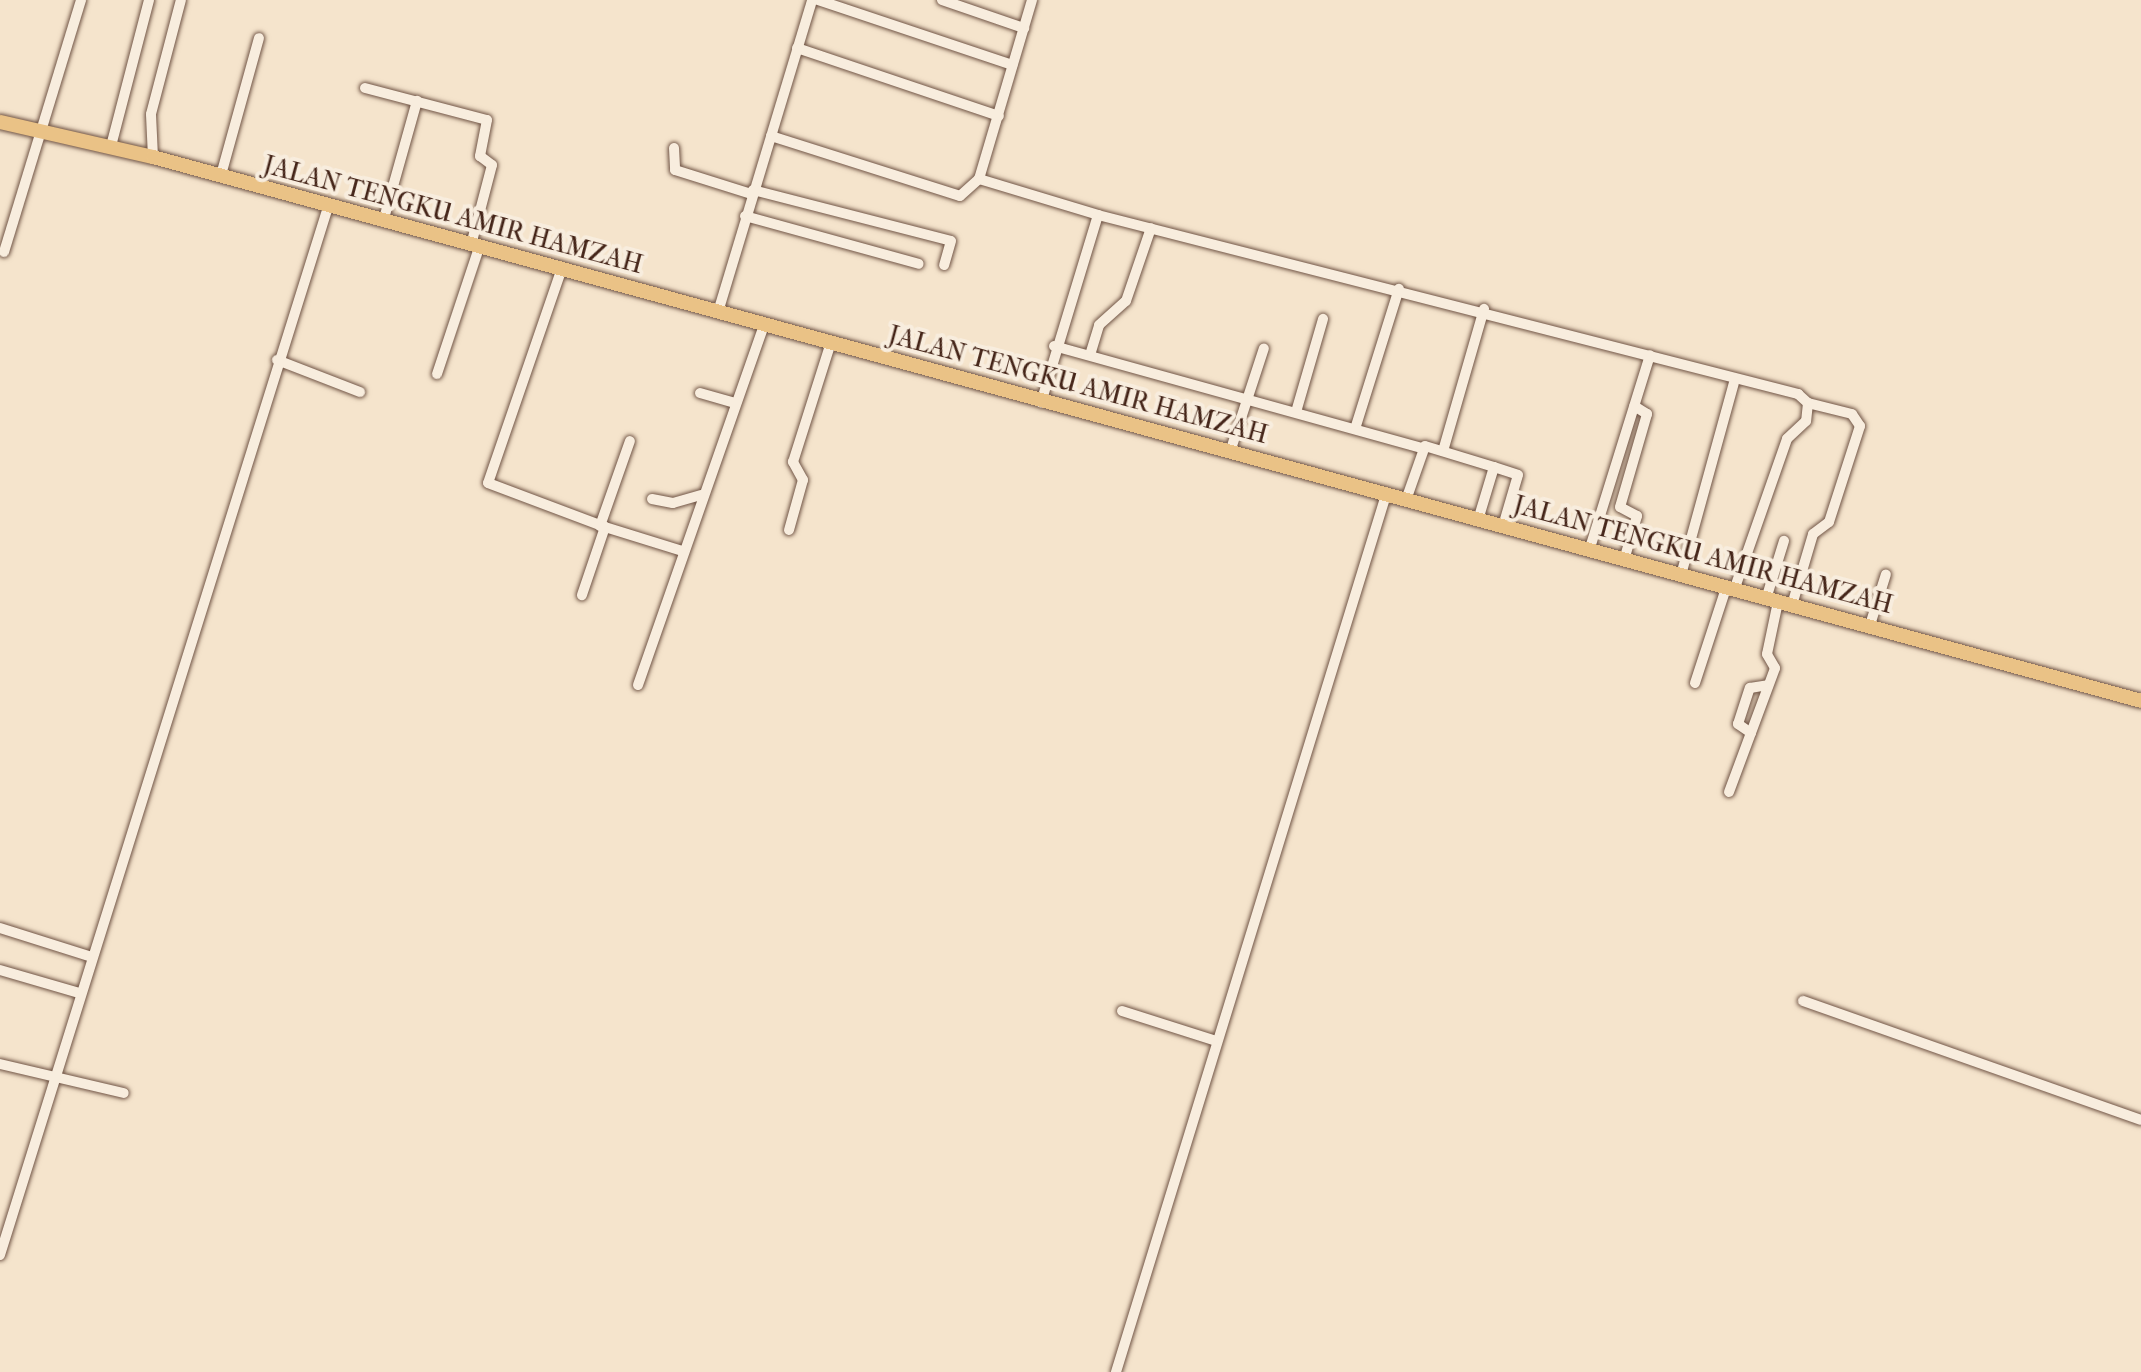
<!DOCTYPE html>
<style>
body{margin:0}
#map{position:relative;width:2141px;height:1372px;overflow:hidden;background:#f5e4cc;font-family:"IM FELL French Canon",serif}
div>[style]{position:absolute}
.roads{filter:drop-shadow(0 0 2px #705445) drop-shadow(0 0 2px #705445)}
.minor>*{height:10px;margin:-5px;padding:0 5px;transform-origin:5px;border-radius:5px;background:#f8edde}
.highway>*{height:14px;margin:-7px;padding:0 7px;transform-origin:7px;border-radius:7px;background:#eac286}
span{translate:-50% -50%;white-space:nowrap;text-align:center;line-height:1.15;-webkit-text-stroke:8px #f8edde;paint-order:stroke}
.street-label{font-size:26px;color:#442418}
</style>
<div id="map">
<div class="roads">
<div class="minor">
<div style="left:818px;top:0;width:205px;rotate:18.5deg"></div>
<div style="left:942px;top:0;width:87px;rotate:18.9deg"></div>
<div style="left:1032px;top:0;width:187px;rotate:106.5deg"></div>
<div style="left:979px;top:179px;width:124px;rotate:16.8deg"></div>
<div style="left:1098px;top:215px;width:196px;rotate:106.9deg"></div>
<div style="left:797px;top:48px;width:213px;rotate:18.6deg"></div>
<div style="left:365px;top:88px;width:126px;rotate:14.7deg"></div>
<div style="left:487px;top:120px;width:37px;rotate:101deg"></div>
<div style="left:480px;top:156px;width:15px;rotate:37deg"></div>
<div style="left:492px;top:165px;width:83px;rotate:104.7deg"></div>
<div style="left:771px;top:136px;width:198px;rotate:17.6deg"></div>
<div style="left:960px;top:196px;width:25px;rotate:-42deg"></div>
<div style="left:111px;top:146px;width:151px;rotate:-75.4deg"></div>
<div style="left:674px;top:148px;width:22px;rotate:87deg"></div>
<div style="left:675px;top:170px;width:80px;rotate:17.5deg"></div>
<div style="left:153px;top:157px;width:43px;rotate:-92.7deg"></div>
<div style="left:151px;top:114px;width:118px;rotate:-75.3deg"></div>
<div style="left:221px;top:175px;width:142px;rotate:-74.5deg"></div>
<div style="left:753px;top:190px;width:204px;rotate:14.4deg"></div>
<div style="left:951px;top:241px;width:25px;rotate:106deg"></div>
<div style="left:1098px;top:215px;width:723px;rotate:14.34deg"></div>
<div style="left:1798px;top:394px;width:13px;rotate:42deg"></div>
<div style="left:1808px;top:403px;width:18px;rotate:96deg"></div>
<div style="left:1806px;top:421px;width:26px;rotate:137deg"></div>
<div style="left:1787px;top:439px;width:160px;rotate:109.3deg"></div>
<div style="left:745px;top:216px;width:180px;rotate:15.4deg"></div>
<div style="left:383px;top:222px;width:126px;rotate:-74.3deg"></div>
<div style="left:4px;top:252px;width:264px;rotate:-73deg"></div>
<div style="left:561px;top:271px;width:224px;rotate:109deg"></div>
<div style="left:488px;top:483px;width:125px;rotate:20.6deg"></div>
<div style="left:605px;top:527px;width:72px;rotate:108.7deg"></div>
<div style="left:718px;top:312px;width:326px;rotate:-73.2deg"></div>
<div style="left:1054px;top:346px;width:381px;rotate:15.5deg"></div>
<div style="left:1090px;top:355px;width:31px;rotate:-73deg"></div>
<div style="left:1099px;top:325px;width:36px;rotate:-42deg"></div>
<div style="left:1126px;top:301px;width:77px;rotate:-71.1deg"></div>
<div style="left:277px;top:360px;width:89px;rotate:21.1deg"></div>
<div style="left:437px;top:374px;width:133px;rotate:-71.6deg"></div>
<div style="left:700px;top:393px;width:36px;rotate:16deg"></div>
<div style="left:1296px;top:412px;width:97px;rotate:-73.8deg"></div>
<div style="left:1355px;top:429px;width:147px;rotate:-72.6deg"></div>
<div style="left:1443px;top:451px;width:148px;rotate:-73.9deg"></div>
<div style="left:1230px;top:452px;width:109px;rotate:-71.9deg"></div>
<div style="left:1494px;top:467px;width:25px;rotate:18deg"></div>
<div style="left:1518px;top:475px;width:53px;rotate:106.4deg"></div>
<div style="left:652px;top:499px;width:21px;rotate:11deg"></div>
<div style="left:673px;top:503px;width:29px;rotate:-16deg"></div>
<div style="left:1406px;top:500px;width:57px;rotate:-70.6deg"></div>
<div style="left:1425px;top:446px;width:72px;rotate:16.9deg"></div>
<div style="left:1494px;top:467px;width:55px;rotate:106.8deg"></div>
<div style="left:600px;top:526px;width:90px;rotate:-70.6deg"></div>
<div style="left:605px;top:527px;width:81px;rotate:17.3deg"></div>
<div style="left:789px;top:530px;width:52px;rotate:-74.4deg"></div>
<div style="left:803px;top:480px;width:21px;rotate:-119deg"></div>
<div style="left:793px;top:462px;width:126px;rotate:-72.4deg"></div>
<div style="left:1589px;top:551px;width:205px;rotate:-72.7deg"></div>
<div style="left:1624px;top:560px;width:46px;rotate:-73.5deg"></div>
<div style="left:1637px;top:516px;width:19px;rotate:-152deg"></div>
<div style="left:1620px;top:507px;width:97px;rotate:-73.8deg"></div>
<div style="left:1647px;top:414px;width:15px;rotate:-148deg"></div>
<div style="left:1681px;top:575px;width:199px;rotate:-74.6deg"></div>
<div style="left:1766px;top:599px;width:61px;rotate:-72.8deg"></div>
<div style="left:1792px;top:605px;width:74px;rotate:-73.5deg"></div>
<div style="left:1813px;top:534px;width:20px;rotate:-37deg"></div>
<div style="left:1829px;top:522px;width:101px;rotate:-72.1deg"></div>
<div style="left:1860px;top:426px;width:14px;rotate:-124deg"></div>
<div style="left:1852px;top:414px;width:45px;rotate:-166deg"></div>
<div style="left:1870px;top:625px;width:53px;rotate:-72.6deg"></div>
<div style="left:1695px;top:683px;width:100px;rotate:-71.9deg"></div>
<div style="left:638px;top:685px;width:381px;rotate:-70.7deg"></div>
<div style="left:1751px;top:733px;width:16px;rotate:-145deg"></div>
<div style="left:1738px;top:724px;width:38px;rotate:-72deg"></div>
<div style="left:1750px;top:688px;width:18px;rotate:-9deg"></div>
<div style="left:1729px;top:792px;width:132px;rotate:-69.6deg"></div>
<div style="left:1775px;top:668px;width:16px;rotate:-120deg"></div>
<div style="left:1767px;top:654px;width:53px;rotate:-78.1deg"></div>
<div style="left:0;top:928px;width:93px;rotate:17.5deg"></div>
<div style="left:0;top:970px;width:82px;rotate:16.2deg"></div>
<div style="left:1803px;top:1001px;width:358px;rotate:19.4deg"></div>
<div style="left:1122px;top:1011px;width:99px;rotate:17.7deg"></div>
<div style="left:0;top:1064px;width:127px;rotate:13.2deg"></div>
<div style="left:0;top:1255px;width:1098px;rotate:-72.62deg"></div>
<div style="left:1116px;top:1372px;width:918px;rotate:-72.89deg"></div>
</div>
<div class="highway">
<div style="left:0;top:122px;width:157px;rotate:12.9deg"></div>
<div style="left:153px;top:157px;width:2061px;rotate:15.3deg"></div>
</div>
</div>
<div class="street-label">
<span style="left:453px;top:215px;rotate:15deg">JALAN TENGKU AMIR HAMZAH</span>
<span style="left:1078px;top:385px;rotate:15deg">JALAN TENGKU AMIR HAMZAH</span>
<span style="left:1703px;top:555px;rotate:15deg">JALAN TENGKU AMIR HAMZAH</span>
</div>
</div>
